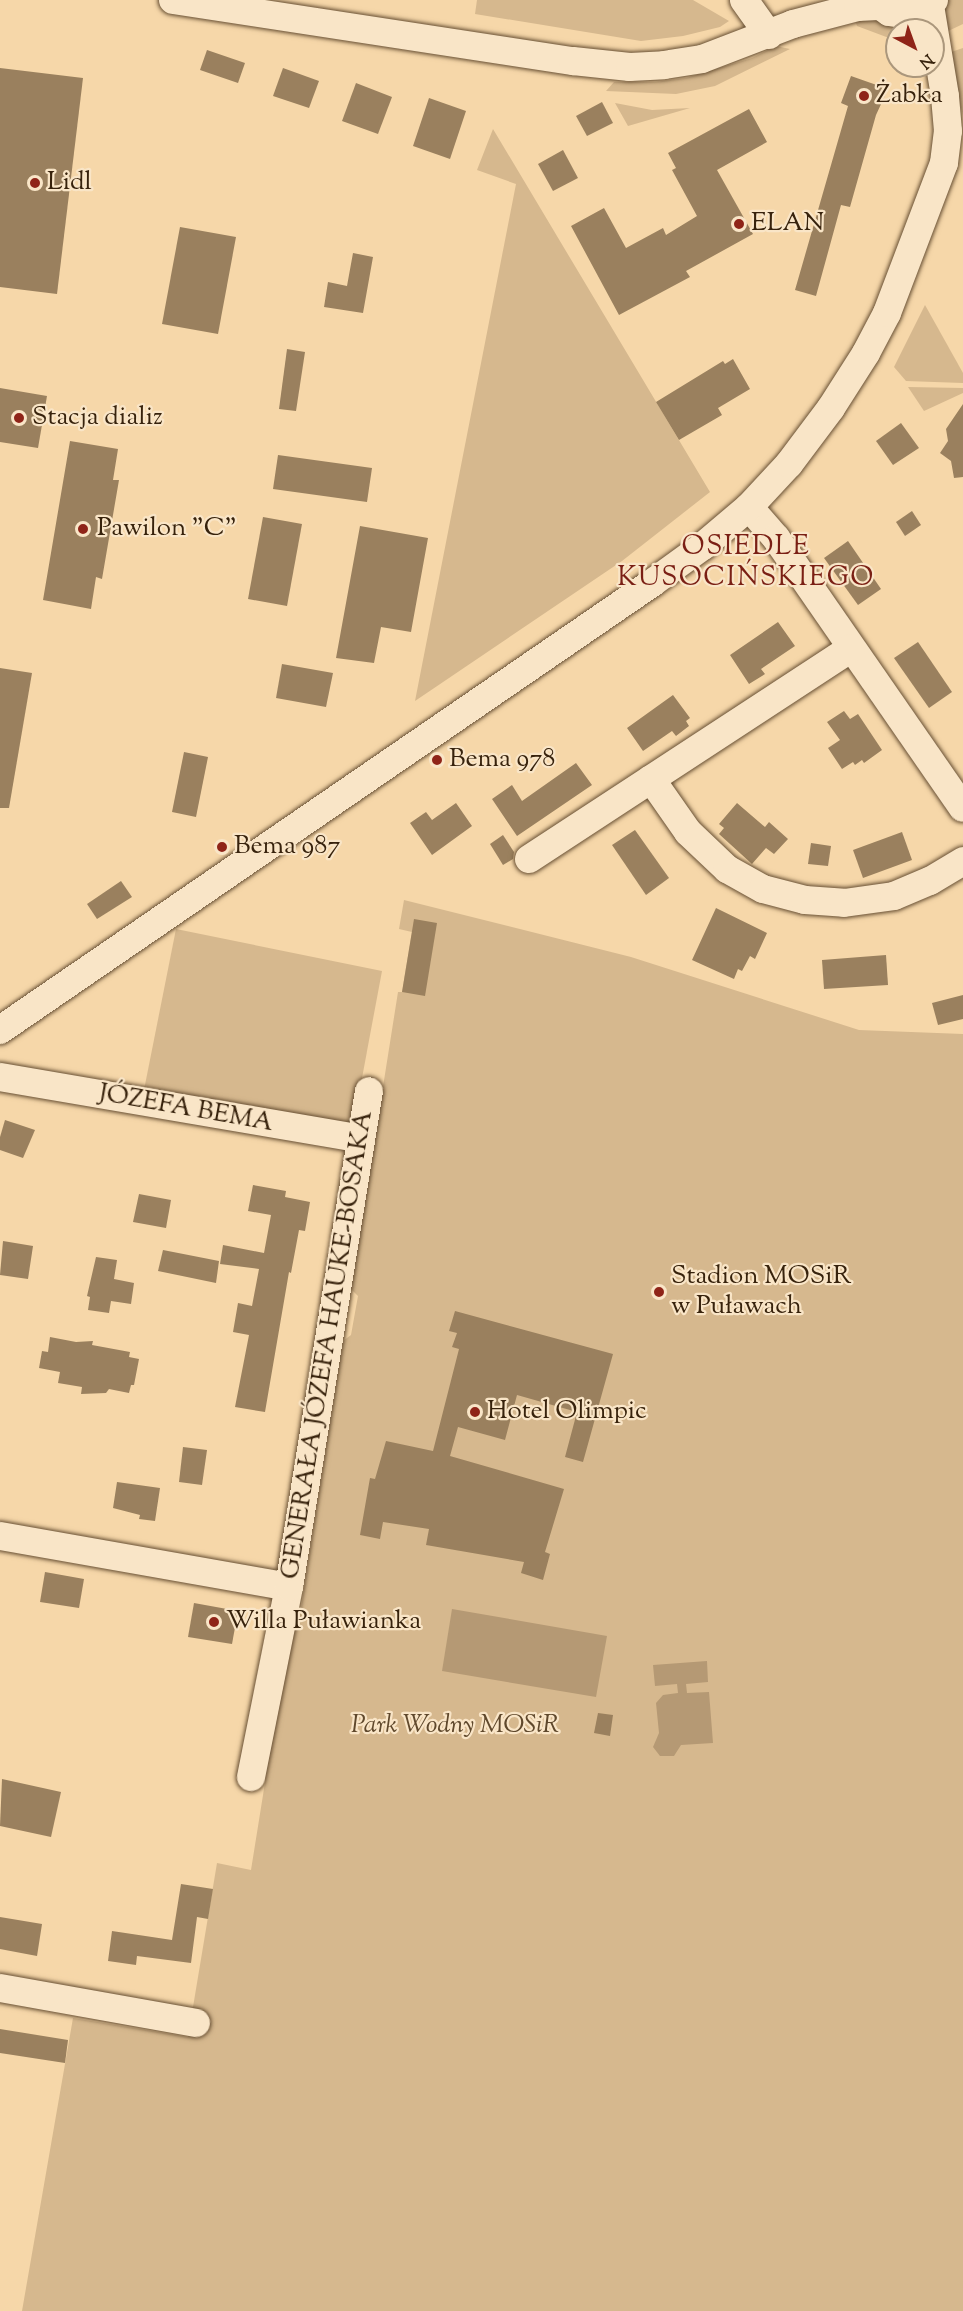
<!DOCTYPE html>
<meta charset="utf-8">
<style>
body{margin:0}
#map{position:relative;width:963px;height:2311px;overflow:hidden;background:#f6d7a9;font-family:"Sorts Mill Goudy",serif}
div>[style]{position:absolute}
.green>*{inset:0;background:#d6b88e}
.water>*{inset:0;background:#b59974}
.building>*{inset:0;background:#9a805e}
.roads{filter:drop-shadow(0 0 2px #674f33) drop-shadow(0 0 2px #674f33)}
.minor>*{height:28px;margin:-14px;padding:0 14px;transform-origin:14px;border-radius:14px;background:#f9e5c7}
.dots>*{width:16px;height:16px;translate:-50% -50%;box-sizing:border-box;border:3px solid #f9e5c7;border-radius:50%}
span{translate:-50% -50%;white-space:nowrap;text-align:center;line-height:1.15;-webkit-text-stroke:4.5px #f9e5c7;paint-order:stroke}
.poi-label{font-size:26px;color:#37220c}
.left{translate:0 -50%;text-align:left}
.street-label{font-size:26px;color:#37220c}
.park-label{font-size:26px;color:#5f482c;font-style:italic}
.neighbourhood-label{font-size:27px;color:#7a1f14;letter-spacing:1.5px}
.north{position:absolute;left:885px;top:18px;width:60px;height:60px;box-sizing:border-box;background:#f9e5c7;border:2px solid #ab977c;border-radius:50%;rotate:139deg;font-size:16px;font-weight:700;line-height:24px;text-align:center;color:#37220c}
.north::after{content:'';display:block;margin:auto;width:21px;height:27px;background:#8f2418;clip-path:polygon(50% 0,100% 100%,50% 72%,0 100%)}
</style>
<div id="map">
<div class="green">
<div style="clip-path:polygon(477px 0,693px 0,729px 21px,720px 27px,683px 36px,641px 41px,475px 14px)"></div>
<div style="clip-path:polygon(945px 0,963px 0,963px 24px,944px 33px)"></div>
<div style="clip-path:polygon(861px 15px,892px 24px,899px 30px,897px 30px,897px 41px,857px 26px,854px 16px)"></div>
<div style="clip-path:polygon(776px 46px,790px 49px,715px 86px,676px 94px,606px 91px,614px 82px,655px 82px,686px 78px,752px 58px)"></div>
<div style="clip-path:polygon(963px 48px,963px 116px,948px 53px)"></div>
<div style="clip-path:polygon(615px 103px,652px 110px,690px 108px,628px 126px)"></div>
<div style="clip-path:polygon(493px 129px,710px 492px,622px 561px,415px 701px,516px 184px,477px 170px)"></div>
<div style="clip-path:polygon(925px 305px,963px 373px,963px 383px,906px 381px,894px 367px)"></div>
<div style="clip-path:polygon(908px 387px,963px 388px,963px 393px,924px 411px)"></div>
<div style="clip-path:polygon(404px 900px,631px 957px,859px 1030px,963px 1034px,963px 2311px,22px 2311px,73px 2018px,188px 2037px,217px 1863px,251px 1870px,292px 1614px,300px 1615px,343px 1341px,351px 1335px,358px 1296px,351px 1289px,398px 992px,402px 992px,412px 932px,399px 929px)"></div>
<div style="clip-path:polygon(176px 929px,382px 971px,353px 1126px,144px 1090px)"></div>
</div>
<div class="water">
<div style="clip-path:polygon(452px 1609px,607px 1636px,596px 1697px,442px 1671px)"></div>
<div style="clip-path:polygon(707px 1661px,708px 1682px,686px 1684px,687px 1693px,709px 1692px,713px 1743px,681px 1745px,674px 1756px,660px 1756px,653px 1747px,659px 1733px,656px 1703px,663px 1695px,678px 1693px,677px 1684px,655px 1686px,653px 1665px)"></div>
</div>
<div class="building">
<div style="clip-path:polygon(207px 50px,245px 63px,238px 83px,200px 70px)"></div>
<div style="clip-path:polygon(0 68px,83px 78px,57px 294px,0 287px)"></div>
<div style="clip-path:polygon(283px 68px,319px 81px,309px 108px,273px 96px)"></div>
<div style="clip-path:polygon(851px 76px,888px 89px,876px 115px,850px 207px,841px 205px,816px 296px,795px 290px,848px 106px,841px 103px)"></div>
<div style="clip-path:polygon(356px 83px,392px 97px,378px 134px,342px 121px)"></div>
<div style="clip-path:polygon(429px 98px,466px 111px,450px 159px,413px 146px)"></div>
<div style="clip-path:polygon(602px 102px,613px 123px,587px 136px,576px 116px)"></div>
<div style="clip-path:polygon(749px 109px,767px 142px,717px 170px,753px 234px,686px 271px,690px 277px,619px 315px,571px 226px,604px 208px,626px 248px,663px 228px,666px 235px,697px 216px,672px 170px,676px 168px,668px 153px)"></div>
<div style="clip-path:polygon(563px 150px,578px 178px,553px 191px,538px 164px)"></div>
<div style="clip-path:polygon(180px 227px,236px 237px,218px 334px,162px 324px)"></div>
<div style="clip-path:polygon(353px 253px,373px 257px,363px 313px,324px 307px,328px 282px,347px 286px)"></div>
<div style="clip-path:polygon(287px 349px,305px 352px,296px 411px,279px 409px)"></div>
<div style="clip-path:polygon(733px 359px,750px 389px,718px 408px,722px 415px,679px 440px,656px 402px,723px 361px,725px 364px)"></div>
<div style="clip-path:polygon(0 388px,47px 396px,38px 448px,0 442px)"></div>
<div style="clip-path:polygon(963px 404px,963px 477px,954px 478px,951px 461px,940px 453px,948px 441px,946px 429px)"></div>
<div style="clip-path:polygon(901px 423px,919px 448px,893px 465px,876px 441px)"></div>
<div style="clip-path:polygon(70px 441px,118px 449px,113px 480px,119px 480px,102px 579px,96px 577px,91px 609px,43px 600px)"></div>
<div style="clip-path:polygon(278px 455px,372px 468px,367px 502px,273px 489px)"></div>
<div style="clip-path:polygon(912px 511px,921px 525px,905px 536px,896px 522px)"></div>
<div style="clip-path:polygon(263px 517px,302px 524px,287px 606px,248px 599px)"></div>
<div style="clip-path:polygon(360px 526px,428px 538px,411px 632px,381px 627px,374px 663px,336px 658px)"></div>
<div style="clip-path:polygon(848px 541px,881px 589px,858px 605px,824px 558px)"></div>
<div style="clip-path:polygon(778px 622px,795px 646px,761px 669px,765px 674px,749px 684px,730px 655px)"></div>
<div style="clip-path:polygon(918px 642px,952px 692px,929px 708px,894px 658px)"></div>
<div style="clip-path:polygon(282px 664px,333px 673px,326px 707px,276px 698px)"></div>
<div style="clip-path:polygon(0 668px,32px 673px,9px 808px,0 808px)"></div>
<div style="clip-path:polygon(673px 695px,690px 718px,686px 721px,689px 726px,676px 736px,672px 731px,643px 751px,627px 728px)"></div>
<div style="clip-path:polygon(844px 711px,850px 719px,858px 714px,882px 750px,864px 763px,862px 760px,855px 765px,853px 762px,842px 769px,828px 748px,840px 740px,827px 722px)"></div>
<div style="clip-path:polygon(184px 752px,208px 757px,196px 817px,172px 812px)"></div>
<div style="clip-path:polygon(576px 763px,592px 785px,517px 836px,492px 799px,512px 785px,522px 801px)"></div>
<div style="clip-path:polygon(456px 803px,472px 826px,432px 855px,410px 823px,426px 812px,432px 820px)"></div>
<div style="clip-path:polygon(737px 803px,765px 827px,769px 822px,788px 839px,774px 854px,766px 848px,752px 864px,719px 834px,724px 828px,719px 824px)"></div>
<div style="clip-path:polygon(635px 830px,669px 878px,646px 895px,612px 845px)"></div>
<div style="clip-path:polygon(902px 832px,912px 860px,863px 878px,853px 850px)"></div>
<div style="clip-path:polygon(503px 835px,514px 852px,513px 859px,503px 865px,490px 844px)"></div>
<div style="clip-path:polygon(811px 843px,831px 846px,828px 866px,808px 864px)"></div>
<div style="clip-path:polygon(121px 881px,132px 897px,97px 919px,87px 904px)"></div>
<div style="clip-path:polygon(716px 908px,767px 933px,755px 959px,750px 956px,742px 971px,738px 969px,734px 979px,692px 960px)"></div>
<div style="clip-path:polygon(414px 919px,437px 923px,425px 996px,402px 992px)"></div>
<div style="clip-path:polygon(886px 955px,888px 985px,824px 989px,822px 960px)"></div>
<div style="clip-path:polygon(963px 995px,963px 1019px,938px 1025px,932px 1003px)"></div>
<div style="clip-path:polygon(5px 1120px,35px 1130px,23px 1158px,0 1150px,0 1137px)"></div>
<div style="clip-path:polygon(253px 1185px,286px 1191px,285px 1197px,310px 1202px,305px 1231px,299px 1230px,291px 1273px,289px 1272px,265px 1412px,235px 1407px,249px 1335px,233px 1332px,238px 1303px,252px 1306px,259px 1269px,220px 1264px,223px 1245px,264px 1253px,271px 1215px,248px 1211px)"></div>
<div style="clip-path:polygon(139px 1194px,171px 1200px,166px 1228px,133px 1222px)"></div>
<div style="clip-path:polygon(3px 1241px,33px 1246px,28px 1279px,0 1275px)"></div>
<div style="clip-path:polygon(163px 1250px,219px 1261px,216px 1283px,158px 1271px)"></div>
<div style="clip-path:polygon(96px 1257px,117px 1260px,114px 1279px,134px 1283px,131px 1304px,111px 1301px,109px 1313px,88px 1310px,90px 1297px,87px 1296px)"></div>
<div style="clip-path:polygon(455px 1311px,613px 1354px,583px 1462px,565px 1457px,577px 1412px,517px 1395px,505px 1440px,458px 1427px,450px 1456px,564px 1489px,545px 1552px,550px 1554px,543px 1580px,521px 1573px,524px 1562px,426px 1545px,429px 1529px,383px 1522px,380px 1539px,360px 1535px,370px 1478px,375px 1479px,386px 1441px,433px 1451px,459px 1349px,452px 1347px,457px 1333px,449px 1331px)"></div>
<div style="clip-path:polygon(50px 1337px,76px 1342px,93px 1341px,92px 1345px,130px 1352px,129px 1357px,139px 1359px,134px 1385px,131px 1385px,129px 1393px,109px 1389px,106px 1393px,81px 1394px,82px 1387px,58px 1383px,60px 1372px,39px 1368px,42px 1351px,48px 1352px)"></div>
<div style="clip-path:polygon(183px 1447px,207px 1450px,202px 1485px,179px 1482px)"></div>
<div style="clip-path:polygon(117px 1482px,160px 1488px,155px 1521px,139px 1519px,140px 1515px,113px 1508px)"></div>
<div style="clip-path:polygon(45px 1572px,84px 1579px,79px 1608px,40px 1602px)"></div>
<div style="clip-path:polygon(194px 1603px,238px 1611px,232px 1644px,188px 1637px)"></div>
<div style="clip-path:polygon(598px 1713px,613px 1715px,610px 1736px,594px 1733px)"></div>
<div style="clip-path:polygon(2px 1779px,61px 1792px,51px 1837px,0 1826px)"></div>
<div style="clip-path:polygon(181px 1884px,213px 1889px,208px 1919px,197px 1917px,191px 1963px,137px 1956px,136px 1965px,108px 1961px,112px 1931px,172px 1940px)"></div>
<div style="clip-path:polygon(0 1917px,42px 1924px,37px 1956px,0 1949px)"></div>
<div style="clip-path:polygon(0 2029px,68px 2040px,65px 2063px,0 2053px)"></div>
</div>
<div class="roads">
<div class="minor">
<div style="left:173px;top:0;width:405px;rotate:8.7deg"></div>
<div style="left:573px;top:61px;width:57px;rotate:6deg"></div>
<div style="left:630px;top:67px;width:34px;rotate:-3deg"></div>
<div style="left:664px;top:65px;width:38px;rotate:-9deg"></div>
<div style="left:702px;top:59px;width:97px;rotate:-21deg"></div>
<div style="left:793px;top:24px;width:67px;rotate:-14.7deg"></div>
<div style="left:858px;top:7px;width:20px;rotate:-3deg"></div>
<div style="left:744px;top:0;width:43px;rotate:54.5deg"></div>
<div style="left:872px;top:0;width:21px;rotate:35deg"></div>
<div style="left:889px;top:12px;width:13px;rotate:9deg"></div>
<div style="left:902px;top:14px;width:19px;rotate:-9deg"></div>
<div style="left:921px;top:11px;width:17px;rotate:-40deg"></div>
<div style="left:749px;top:507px;width:41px;rotate:48.9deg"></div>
<div style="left:776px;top:538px;width:328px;rotate:55.3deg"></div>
<div style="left:651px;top:779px;width:65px;rotate:55.1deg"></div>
<div style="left:688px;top:832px;width:54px;rotate:43.5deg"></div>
<div style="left:727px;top:869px;width:41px;rotate:29.1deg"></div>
<div style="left:763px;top:889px;width:43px;rotate:14.7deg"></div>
<div style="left:805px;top:900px;width:39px;rotate:4deg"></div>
<div style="left:844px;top:903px;width:50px;rotate:-8deg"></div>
<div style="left:894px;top:896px;width:39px;rotate:-23deg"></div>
<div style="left:930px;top:881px;width:39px;rotate:-31deg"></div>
<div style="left:529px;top:859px;width:385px;rotate:-33.2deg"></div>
<div style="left:0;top:1030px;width:791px;rotate:-34.43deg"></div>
<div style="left:652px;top:583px;width:63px;rotate:-36deg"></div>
<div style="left:703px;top:546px;width:60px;rotate:-40.3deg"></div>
<div style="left:749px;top:507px;width:59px;rotate:-47.1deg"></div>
<div style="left:789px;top:464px;width:70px;rotate:-53.1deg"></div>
<div style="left:831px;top:408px;width:65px;rotate:-57.5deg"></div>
<div style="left:866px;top:353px;width:45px;rotate:-62.3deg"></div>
<div style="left:887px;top:313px;width:160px;rotate:-69.2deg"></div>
<div style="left:944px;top:163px;width:32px;rotate:-83deg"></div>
<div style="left:948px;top:131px;width:35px;rotate:-95deg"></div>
<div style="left:945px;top:96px;width:92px;rotate:-99.4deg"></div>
<div style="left:0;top:1077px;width:366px;rotate:9.7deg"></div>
<div style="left:0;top:1536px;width:293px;rotate:10deg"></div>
<div style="left:251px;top:1777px;width:194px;rotate:-78.7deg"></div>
<div style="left:289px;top:1587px;width:502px;rotate:-80.84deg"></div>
<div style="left:0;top:1988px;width:199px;rotate:10.1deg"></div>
</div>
</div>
<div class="dots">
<div style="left:864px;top:96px;background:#8f2418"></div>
<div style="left:35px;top:183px;background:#8f2418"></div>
<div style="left:739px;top:224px;background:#8f2418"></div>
<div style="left:19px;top:418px;background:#8f2418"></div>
<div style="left:83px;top:529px;background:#8f2418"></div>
<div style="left:437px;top:760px;background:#8f2418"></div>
<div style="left:222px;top:847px;background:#8f2418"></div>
<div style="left:659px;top:1292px;background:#8f2418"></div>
<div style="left:475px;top:1412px;background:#8f2418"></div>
<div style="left:214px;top:1622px;background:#8f2418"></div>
</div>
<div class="poi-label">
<span class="left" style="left:876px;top:96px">Żabka</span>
<span class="left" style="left:47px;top:183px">Lidl</span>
<span class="left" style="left:751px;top:224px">ELAN</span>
<span class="left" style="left:32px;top:418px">Stacja dializ</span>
<span class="left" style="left:97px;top:529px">Pawilon "C"</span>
<span class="left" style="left:449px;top:760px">Bema 978</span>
<span class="left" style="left:234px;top:847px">Bema 987</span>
<span class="left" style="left:671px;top:1292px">Stadion MOSiR<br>w Puławach</span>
<span class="left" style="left:487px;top:1412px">Hotel Olimpic</span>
<span class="left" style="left:226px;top:1622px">Willa Puławianka</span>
</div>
<div class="street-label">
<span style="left:186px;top:1109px;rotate:10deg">JÓZEFA BEMA</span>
<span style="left:328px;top:1345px;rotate:-81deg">GENERAŁA JÓZEFA HAUKE-BOSAKA</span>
</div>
<div class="park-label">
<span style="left:455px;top:1726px">Park Wodny MOSiR</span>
</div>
<div class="neighbourhood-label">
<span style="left:746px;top:563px">OSIEDLE<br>KUSOCIŃSKIEGO</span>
</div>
<div class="north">N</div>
</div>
